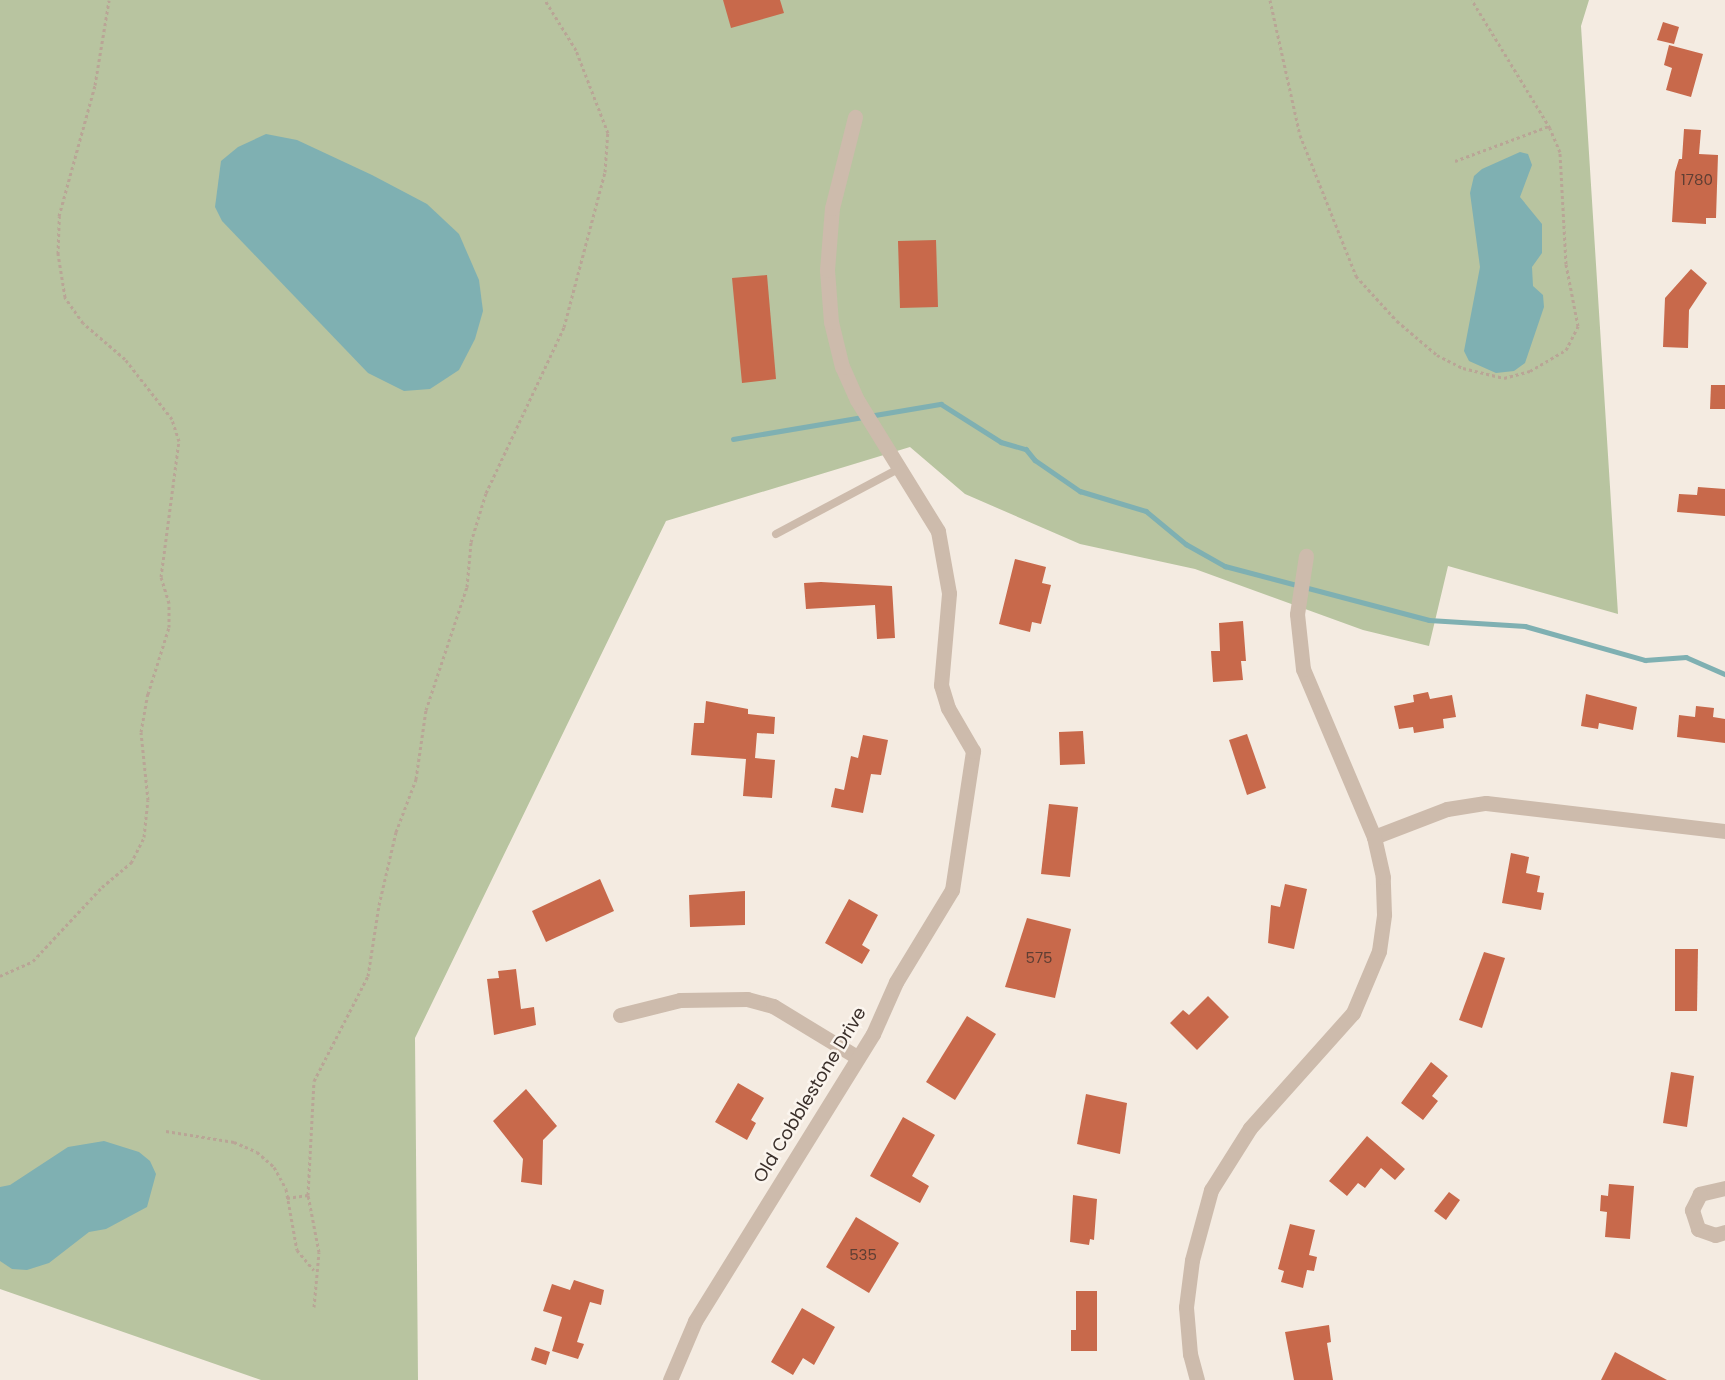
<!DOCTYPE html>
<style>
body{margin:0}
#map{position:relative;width:1725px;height:1380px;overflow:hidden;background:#f4ebe1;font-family:Poppins,sans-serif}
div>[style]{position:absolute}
.green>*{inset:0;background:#b8c4a0}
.water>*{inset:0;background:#7fb0b2}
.stream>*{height:4.5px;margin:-2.25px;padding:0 2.25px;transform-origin:2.25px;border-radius:2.25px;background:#7fb0b2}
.building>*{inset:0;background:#c8694b}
.path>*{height:3px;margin-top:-1.5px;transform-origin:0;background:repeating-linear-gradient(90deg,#b9a596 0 3px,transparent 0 6px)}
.service>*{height:8px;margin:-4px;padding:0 4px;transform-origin:4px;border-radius:4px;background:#cdbbac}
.minor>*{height:15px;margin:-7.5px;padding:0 7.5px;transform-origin:7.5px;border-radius:7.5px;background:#cdbbac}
span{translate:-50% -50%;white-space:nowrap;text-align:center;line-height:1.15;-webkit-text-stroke:5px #fbf5ee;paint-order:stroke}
.number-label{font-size:15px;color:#5e3e33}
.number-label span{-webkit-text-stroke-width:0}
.street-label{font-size:18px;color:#3b302b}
</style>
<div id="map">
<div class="green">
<div style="clip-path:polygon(0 0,1589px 0,1581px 26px,1618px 614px,1448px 566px,1429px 646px,1363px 630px,1195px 569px,1080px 544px,965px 494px,910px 447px,666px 521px,415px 1038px,418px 1380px,261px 1380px,0 1289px)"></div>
</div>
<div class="water">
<div style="clip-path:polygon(266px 134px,297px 140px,372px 175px,427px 204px,459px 234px,479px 280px,483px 311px,475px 339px,459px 370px,430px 389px,404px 391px,368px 373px,222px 221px,215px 207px,221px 161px,238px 147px)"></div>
<div style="clip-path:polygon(1520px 152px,1528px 154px,1532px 165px,1520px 197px,1542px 224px,1542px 253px,1532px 267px,1533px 286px,1543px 295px,1544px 307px,1525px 363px,1514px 371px,1496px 373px,1469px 361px,1464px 351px,1480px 267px,1470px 193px,1474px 176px,1482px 169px)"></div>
<div style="clip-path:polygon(104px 1141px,139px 1152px,150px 1161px,156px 1174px,147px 1207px,106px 1229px,89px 1232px,49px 1263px,27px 1270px,12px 1269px,0 1261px,0 1187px,10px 1185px,68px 1147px)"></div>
</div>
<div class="stream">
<div style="left:733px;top:439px;width:211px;rotate:-9.6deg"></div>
<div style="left:941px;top:404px;width:71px;rotate:32.3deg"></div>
<div style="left:1001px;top:442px;width:26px;rotate:16deg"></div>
<div style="left:1026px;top:449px;width:14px;rotate:51deg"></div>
<div style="left:1035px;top:460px;width:55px;rotate:34.6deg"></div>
<div style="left:1080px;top:491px;width:69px;rotate:16.9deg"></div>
<div style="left:1146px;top:511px;width:52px;rotate:39.5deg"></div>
<div style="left:1186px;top:544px;width:45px;rotate:29.4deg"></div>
<div style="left:1225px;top:566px;width:211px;rotate:14.8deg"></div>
<div style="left:1429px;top:620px;width:96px;rotate:3.6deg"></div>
<div style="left:1525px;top:626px;width:125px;rotate:15.8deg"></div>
<div style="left:1645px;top:660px;width:41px;rotate:-4.2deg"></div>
<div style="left:1686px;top:657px;width:43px;rotate:23.6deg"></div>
</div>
<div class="building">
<div style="clip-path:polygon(723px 0,780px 0,784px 13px,731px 28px)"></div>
<div style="clip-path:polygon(1663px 22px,1679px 27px,1674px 44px,1657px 40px)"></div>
<div style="clip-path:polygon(1669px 45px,1703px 54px,1691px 97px,1666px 90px,1672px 68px,1664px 65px)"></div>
<div style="clip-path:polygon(1684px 129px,1701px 130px,1699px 154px,1718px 155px,1716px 218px,1706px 218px,1706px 224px,1672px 222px,1675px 172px,1679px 159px,1682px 159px)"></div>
<div style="clip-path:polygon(936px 240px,938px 307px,900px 308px,898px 241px)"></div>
<div style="clip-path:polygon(1691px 269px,1707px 283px,1689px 310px,1688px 348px,1663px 347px,1665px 298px)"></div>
<div style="clip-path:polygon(767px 275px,776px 379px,742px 383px,732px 278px)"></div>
<div style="clip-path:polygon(1711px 385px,1725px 385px,1725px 409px,1710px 409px)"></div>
<div style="clip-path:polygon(1698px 487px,1725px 489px,1725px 516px,1677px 512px,1679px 494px,1697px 495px)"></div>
<div style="clip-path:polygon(1015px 559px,1046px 567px,1042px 583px,1051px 585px,1041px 624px,1032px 622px,1030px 632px,999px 624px)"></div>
<div style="clip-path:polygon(821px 582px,892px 586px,895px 638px,877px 639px,875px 605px,806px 609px,804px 583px)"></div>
<div style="clip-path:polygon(1243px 621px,1246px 661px,1241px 661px,1243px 680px,1213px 682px,1211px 651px,1220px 651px,1219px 623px)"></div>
<div style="clip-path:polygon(1428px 692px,1430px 699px,1452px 695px,1456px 717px,1443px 719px,1444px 728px,1414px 733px,1413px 727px,1399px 729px,1394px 706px,1414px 702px,1413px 695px)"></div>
<div style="clip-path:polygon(1586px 694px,1637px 707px,1633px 730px,1599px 723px,1598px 729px,1581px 726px)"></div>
<div style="clip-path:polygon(706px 701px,748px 709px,748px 714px,775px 717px,774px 734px,757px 733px,755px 758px,775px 760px,772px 798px,743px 796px,746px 759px,691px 755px,694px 723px,704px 723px)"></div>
<div style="clip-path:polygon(1696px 706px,1714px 708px,1713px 717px,1725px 719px,1725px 743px,1677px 737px,1679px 715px,1695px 717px)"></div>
<div style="clip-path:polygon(1083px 731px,1085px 764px,1060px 765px,1059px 732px)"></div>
<div style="clip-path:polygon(1247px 734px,1266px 788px,1247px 795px,1229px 740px)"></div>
<div style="clip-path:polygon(863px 735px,888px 740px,881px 775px,871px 774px,863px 813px,831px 807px,835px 788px,844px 790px,851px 756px,858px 758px)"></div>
<div style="clip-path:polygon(1049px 804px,1078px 807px,1070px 877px,1041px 874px)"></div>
<div style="clip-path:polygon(1511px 853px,1529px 857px,1526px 873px,1540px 876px,1537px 892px,1544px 893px,1541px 910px,1502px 903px)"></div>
<div style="clip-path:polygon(600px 879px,614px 911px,546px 942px,532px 911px)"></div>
<div style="clip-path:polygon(1285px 884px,1307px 889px,1294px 949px,1268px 943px,1271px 905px,1280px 907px)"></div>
<div style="clip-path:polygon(745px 891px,745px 925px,690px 927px,689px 895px)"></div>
<div style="clip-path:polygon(849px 899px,878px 915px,862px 945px,870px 950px,862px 964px,825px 943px)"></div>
<div style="clip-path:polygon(1027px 918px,1071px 929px,1055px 998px,1005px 987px)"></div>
<div style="clip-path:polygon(1675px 949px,1698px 949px,1697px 1011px,1675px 1011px)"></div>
<div style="clip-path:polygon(1484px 952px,1505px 958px,1482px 1028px,1459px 1020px)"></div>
<div style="clip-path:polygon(516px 969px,521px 1009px,534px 1007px,536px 1025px,494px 1035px,487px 979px,499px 978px,498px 971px)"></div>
<div style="clip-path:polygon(1208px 996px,1229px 1017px,1197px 1050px,1170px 1023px,1183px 1010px,1189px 1015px)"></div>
<div style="clip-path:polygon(967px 1016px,996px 1034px,955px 1100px,926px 1082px)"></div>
<div style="clip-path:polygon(1431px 1062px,1448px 1076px,1432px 1096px,1438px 1101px,1423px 1120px,1401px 1103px)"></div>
<div style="clip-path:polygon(1671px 1072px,1694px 1076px,1687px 1127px,1663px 1123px)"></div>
<div style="clip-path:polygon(738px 1083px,764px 1098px,751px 1120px,756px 1123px,747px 1140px,715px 1122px)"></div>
<div style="clip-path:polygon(526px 1089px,557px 1126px,543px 1140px,542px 1185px,521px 1182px,523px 1159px,493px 1121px)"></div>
<div style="clip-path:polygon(1086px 1094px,1127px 1103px,1120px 1154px,1077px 1144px)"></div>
<div style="clip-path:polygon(903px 1117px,935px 1135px,912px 1176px,929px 1186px,920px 1203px,870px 1176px)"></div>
<div style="clip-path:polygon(1367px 1136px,1405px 1169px,1395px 1180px,1381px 1168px,1365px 1188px,1358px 1183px,1347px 1196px,1329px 1181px)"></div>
<div style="clip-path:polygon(1609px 1184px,1634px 1186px,1630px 1239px,1605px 1237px,1607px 1212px,1600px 1211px,1601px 1195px,1608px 1196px)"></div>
<div style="clip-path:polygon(1449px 1192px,1460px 1200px,1446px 1220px,1434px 1211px)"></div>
<div style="clip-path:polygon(1073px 1195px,1097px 1199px,1094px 1240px,1090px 1239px,1089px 1245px,1070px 1242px)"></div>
<div style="clip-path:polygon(856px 1217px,899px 1243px,869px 1293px,826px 1267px)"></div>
<div style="clip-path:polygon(1290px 1224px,1315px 1230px,1309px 1255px,1317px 1257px,1314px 1271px,1307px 1270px,1303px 1288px,1281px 1282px,1284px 1271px,1278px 1269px)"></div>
<div style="clip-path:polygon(574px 1280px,604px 1290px,601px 1305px,590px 1302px,577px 1342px,584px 1344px,578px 1359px,552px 1351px,562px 1317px,543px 1311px,552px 1284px,570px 1290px)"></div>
<div style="clip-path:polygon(1076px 1291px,1097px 1291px,1097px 1351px,1071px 1351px,1071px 1330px,1076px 1330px)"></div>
<div style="clip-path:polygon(802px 1308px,835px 1327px,814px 1365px,803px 1358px,793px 1375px,771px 1362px)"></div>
<div style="clip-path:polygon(1329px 1325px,1331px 1342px,1327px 1343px,1333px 1380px,1294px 1380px,1285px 1332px)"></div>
<div style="clip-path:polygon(535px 1347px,550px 1352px,546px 1365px,531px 1360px)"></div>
<div style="clip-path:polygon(1615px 1352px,1667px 1380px,1601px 1380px)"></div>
</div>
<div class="path">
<div style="left:1270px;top:0;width:138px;rotate:77.5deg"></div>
<div style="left:1300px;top:135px;width:152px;rotate:68.3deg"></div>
<div style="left:1356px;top:276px;width:61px;rotate:47.7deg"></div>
<div style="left:1397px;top:321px;width:52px;rotate:40.4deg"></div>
<div style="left:1437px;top:355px;width:29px;rotate:27deg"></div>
<div style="left:1463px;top:368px;width:42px;rotate:13.7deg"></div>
<div style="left:1504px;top:378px;width:27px;rotate:-15deg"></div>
<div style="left:1530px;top:371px;width:42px;rotate:-30.3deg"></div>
<div style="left:1566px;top:350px;width:27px;rotate:-63deg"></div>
<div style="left:1578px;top:326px;width:63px;rotate:-101deg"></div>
<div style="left:1566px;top:264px;width:112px;rotate:-93.1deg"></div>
<div style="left:1560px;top:152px;width:26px;rotate:-113deg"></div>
<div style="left:1550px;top:128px;width:150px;rotate:-121.4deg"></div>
<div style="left:1455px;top:161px;width:100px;rotate:-20.4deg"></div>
<div style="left:0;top:976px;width:36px;rotate:-24deg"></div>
<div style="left:33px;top:961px;width:101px;rotate:-47deg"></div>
<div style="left:102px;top:887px;width:38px;rotate:-40deg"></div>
<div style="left:131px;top:863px;width:29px;rotate:-63deg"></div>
<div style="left:144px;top:837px;width:37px;rotate:-84deg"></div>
<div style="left:148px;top:800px;width:68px;rotate:-95.9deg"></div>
<div style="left:141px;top:732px;width:39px;rotate:-80deg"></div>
<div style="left:148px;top:694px;width:70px;rotate:-72.6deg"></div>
<div style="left:169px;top:627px;width:24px;rotate:-90deg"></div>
<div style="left:169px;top:603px;width:27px;rotate:-107deg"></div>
<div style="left:161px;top:577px;width:137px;rotate:-82.5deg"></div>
<div style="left:179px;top:441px;width:23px;rotate:-108deg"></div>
<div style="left:172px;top:419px;width:76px;rotate:-128.1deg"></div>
<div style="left:125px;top:359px;width:55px;rotate:-139.4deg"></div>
<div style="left:83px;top:323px;width:32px;rotate:-125deg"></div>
<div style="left:65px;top:297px;width:44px;rotate:-99.2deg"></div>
<div style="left:58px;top:254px;width:38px;rotate:-88deg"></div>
<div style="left:59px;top:216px;width:136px;rotate:-74.6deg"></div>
<div style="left:95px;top:85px;width:86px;rotate:-80.6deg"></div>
<div style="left:166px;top:1131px;width:69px;rotate:9.2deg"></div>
<div style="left:234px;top:1142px;width:25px;rotate:23deg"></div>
<div style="left:257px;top:1152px;width:23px;rotate:41deg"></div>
<div style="left:274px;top:1167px;width:25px;rotate:61deg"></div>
<div style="left:286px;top:1189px;width:62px;rotate:79.8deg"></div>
<div style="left:297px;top:1250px;width:26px;rotate:50deg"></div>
<div style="left:287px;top:1198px;width:21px;rotate:-8deg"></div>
<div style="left:314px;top:1307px;width:55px;rotate:-84.8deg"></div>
<div style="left:319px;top:1252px;width:58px;rotate:-100.9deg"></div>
<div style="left:308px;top:1195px;width:114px;rotate:-87deg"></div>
<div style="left:314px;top:1081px;width:118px;rotate:-62.8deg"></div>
<div style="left:368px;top:976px;width:72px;rotate:-81.2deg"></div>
<div style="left:379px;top:905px;width:75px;rotate:-76.9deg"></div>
<div style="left:396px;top:832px;width:57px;rotate:-69.3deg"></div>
<div style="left:416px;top:779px;width:70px;rotate:-81.8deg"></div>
<div style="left:426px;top:710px;width:130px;rotate:-71.6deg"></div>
<div style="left:467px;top:587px;width:45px;rotate:-84.9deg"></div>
<div style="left:471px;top:542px;width:51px;rotate:-73deg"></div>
<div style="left:486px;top:493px;width:183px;rotate:-64.8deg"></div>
<div style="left:564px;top:327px;width:160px;rotate:-75.2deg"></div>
<div style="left:605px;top:172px;width:39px;rotate:-86deg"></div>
<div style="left:608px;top:133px;width:89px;rotate:-111.1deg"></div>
<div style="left:576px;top:50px;width:59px;rotate:-121.8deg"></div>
</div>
<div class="service">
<div style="left:776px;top:534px;width:140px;rotate:-28deg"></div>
</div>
<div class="minor">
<div style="left:1374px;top:837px;width:78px;rotate:-21deg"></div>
<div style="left:1447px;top:809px;width:39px;rotate:-9deg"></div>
<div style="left:1486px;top:803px;width:241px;rotate:6.7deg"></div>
<div style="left:620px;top:1015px;width:62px;rotate:-14deg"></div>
<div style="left:680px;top:1000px;width:67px;rotate:-0.9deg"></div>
<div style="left:747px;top:999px;width:27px;rotate:15deg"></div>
<div style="left:773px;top:1006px;width:98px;rotate:31.3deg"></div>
<div style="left:1725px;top:1188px;width:26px;rotate:167deg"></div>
<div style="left:1700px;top:1194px;width:18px;rotate:117deg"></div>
<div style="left:1692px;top:1210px;width:20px;rotate:72deg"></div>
<div style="left:1698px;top:1229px;width:18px;rotate:19deg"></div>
<div style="left:1715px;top:1235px;width:10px;rotate:-17deg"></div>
<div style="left:670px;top:1380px;width:64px;rotate:-67deg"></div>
<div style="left:695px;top:1321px;width:338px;rotate:-58.2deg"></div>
<div style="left:873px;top:1034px;width:57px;rotate:-66.1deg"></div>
<div style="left:896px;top:982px;width:108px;rotate:-58.7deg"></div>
<div style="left:952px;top:890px;width:141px;rotate:-81.4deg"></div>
<div style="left:973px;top:751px;width:50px;rotate:-120.2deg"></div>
<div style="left:948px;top:708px;width:24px;rotate:-107deg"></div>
<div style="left:941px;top:685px;width:92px;rotate:-85deg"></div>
<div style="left:949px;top:593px;width:63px;rotate:-100.1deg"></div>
<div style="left:938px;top:531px;width:154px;rotate:-121.7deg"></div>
<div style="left:857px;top:400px;width:36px;rotate:-114deg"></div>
<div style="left:842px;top:367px;width:46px;rotate:-103.7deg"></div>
<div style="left:831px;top:322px;width:52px;rotate:-94.4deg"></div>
<div style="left:827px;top:270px;width:62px;rotate:-85.4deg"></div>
<div style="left:832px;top:208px;width:94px;rotate:-75.8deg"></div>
<div style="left:1197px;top:1380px;width:27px;rotate:-105deg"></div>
<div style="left:1190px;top:1354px;width:47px;rotate:-94.9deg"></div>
<div style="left:1186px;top:1307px;width:47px;rotate:-82.7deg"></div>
<div style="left:1192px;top:1260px;width:73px;rotate:-74.8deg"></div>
<div style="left:1211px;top:1190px;width:73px;rotate:-57.8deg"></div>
<div style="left:1250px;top:1128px;width:154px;rotate:-48.2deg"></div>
<div style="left:1353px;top:1013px;width:67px;rotate:-67.2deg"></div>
<div style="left:1379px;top:951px;width:37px;rotate:-82deg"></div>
<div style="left:1384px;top:914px;width:37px;rotate:-92deg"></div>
<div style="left:1383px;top:877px;width:41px;rotate:-102.7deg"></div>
<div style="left:1374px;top:837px;width:182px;rotate:-112.9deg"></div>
<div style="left:1303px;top:669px;width:55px;rotate:-96.2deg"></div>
<div style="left:1297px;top:614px;width:59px;rotate:-81.2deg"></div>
</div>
<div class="number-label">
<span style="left:1697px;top:180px">1780</span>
<span style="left:1039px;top:958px">575</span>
<span style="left:863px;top:1255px">535</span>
</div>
<div class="street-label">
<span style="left:810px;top:1095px;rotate:-59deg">Old Cobblestone Drive</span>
</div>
</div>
